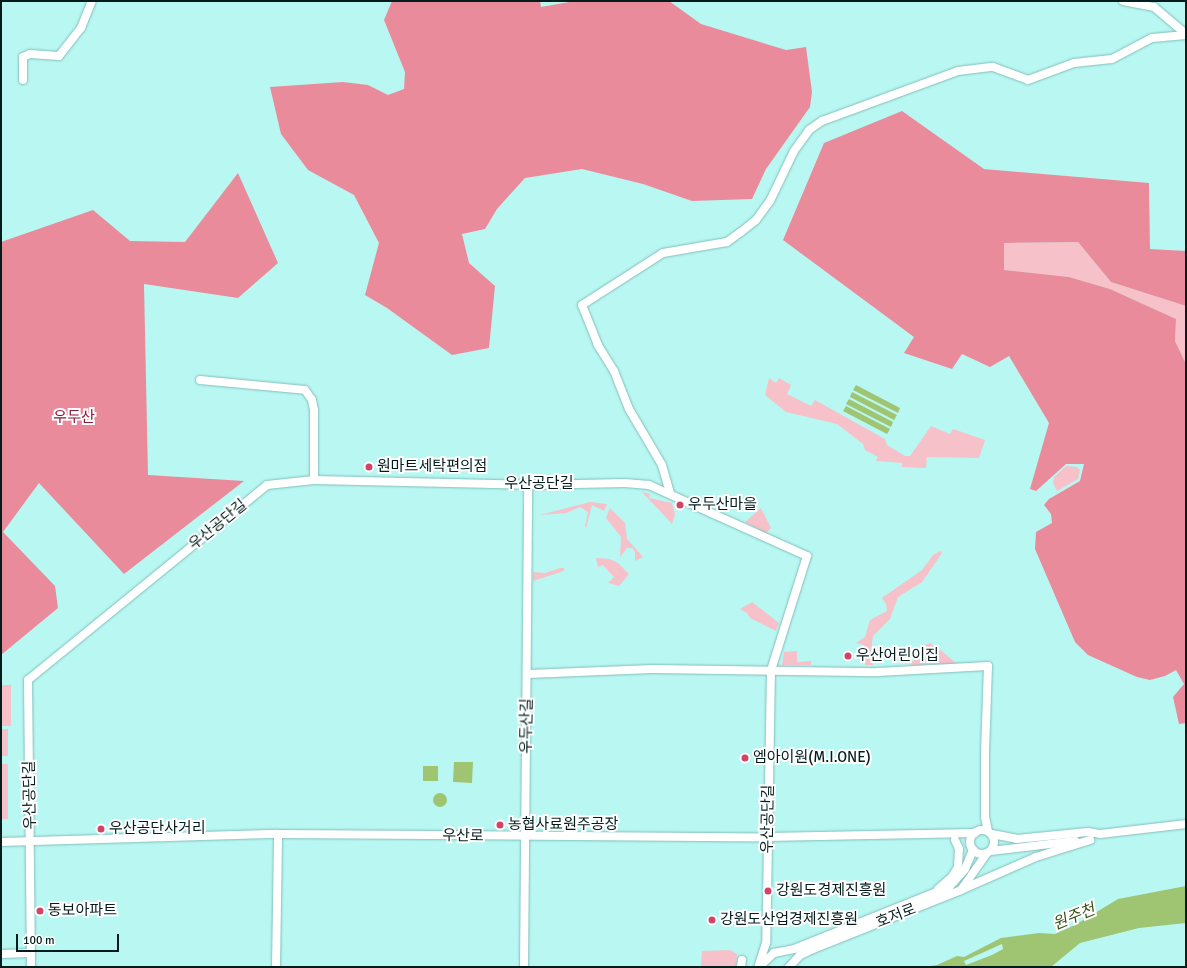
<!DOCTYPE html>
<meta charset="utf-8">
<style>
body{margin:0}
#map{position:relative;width:1187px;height:968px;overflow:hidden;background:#b9f7f2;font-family:Signika,"Noto Sans KR",sans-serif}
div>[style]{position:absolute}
.green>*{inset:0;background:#f7c1c9}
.forest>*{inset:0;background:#ea8b9b}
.water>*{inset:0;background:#9fc572}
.round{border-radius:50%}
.roads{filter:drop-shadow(0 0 1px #82bfba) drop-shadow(0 0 1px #82bfba)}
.minor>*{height:8px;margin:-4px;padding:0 4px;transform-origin:4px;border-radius:4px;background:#fff}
.minor>.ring{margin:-4px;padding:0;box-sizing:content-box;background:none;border:8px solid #fff;border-radius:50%}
.dots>*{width:11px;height:11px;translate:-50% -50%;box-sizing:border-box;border:2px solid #fff;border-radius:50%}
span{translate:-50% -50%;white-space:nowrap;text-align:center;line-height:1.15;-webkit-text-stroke:4px #fff;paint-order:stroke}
.park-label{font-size:15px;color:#8a193c}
.poi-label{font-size:15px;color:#041d1c}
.left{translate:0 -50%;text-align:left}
.street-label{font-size:15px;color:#041d1c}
.water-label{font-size:16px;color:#395117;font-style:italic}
.frame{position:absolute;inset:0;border:2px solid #041d1c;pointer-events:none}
.scale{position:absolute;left:16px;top:934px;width:103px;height:18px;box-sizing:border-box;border:2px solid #041d1c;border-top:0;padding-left:5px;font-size:12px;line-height:14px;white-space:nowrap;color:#041d1c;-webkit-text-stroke:3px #fff;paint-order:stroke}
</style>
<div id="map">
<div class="green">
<div style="clip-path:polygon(1078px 242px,1111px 282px,1186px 306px,1186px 364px,1175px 341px,1176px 319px,1110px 289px,1069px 277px,1004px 270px,1004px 243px)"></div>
<div style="clip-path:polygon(769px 378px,776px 383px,779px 378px,791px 385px,787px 394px,811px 406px,815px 400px,885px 439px,887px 445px,905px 456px,910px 456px,931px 426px,950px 434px,953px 429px,985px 440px,979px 458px,927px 457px,926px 468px,902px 467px,902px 463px,876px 461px,878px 457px,865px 450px,863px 444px,837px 424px,786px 412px,765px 395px)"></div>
<div style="clip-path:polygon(1066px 466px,1077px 467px,1080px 470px,1078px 479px,1057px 491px,1053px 483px,1054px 477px)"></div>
<div style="clip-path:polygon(642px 492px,650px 494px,649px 498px,672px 503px,675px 514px,672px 524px)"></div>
<div style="clip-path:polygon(590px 502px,607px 504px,604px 511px,592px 505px,586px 528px,585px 526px,588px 512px,580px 507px,566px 513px,540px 515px)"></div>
<div style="clip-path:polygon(610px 508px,625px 523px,627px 539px,643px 557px,635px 561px,635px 552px,632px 548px,627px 548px,620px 557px,621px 537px,606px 518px)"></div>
<div style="clip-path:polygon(761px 508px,771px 528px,766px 533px,745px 522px)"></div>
<div style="clip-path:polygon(940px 551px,942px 553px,922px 582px,898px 597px,890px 619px,873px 636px,870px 656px,873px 665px,865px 665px,864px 645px,856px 643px,865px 637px,870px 620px,887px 611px,886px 604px,882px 598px,922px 570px,933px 555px)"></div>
<div style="clip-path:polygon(596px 558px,610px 559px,618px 563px,629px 574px,619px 586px,608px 583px,614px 577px,603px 565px,598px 567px)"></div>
<div style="clip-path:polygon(560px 568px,564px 568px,564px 571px,533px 581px,533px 572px,545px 573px)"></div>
<div style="clip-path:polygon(752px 602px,779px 623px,776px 631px,750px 618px,747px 613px,740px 609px)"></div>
<div style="clip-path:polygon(930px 643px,943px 652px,957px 664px,910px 665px,925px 645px)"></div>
<div style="clip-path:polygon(797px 651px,797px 662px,811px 661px,811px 665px,782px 665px,784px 652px)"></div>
<div style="clip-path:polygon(1px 685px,11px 685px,11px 726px,1px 726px)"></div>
<div style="clip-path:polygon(1px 729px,8px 729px,8px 756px,1px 756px)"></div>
<div style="clip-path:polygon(1px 764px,8px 764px,8px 819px,1px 819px)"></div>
<div style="clip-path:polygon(730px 950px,737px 954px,736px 967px,701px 967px,702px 951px)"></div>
</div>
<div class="forest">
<div style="clip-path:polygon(392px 1px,540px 1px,541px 7px,575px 1px,669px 1px,701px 24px,786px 50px,806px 47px,812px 92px,810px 107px,766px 169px,752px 199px,692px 201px,643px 184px,582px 169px,525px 178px,497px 209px,485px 229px,462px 234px,469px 263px,495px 286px,489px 348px,452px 355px,387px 308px,365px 295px,379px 243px,354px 195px,308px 170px,281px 134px,270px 87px,343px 82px,368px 85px,388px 95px,404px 89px,405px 72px,384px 20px)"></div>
<div style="clip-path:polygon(902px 111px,984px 169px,1149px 183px,1150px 249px,1186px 251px,1186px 306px,1111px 282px,1078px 242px,1004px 243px,1004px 270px,1069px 277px,1110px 289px,1176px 319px,1175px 341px,1186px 364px,1186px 723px,1179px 724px,1173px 697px,1184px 684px,1176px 670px,1165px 676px,1150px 680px,1137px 677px,1088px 655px,1075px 642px,1035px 549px,1036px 532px,1052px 523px,1051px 514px,1044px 505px,1049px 499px,1080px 481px,1084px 464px,1066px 464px,1036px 491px,1030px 489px,1049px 423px,1009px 356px,990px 367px,962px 354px,952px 369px,904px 353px,914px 337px,783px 240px,824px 143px)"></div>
<div style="clip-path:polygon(238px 173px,278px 263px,238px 298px,144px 284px,148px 475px,244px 481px,124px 574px,39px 483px,3px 532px,55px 586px,58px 608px,1px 655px,1px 242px,93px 210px,130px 241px,185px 242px)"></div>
</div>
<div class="water">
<div style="clip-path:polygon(856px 385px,900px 408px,898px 413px,853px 390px)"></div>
<div style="clip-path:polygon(852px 392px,897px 415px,894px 420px,850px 397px)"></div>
<div style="clip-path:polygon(849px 399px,893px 422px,891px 427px,846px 404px)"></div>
<div style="clip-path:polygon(846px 406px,890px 429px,887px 434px,843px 411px)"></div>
<div style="clip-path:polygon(454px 762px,473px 762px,472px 783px,453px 782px)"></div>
<div style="clip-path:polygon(423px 766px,438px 766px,438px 781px,423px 781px)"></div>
<div class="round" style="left:433px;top:793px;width:14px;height:14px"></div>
<div style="clip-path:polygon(evenodd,1186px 886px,1186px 923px,1139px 928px,1080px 943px,1051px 967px,923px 967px,937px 965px,957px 956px,964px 957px,1001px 938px,1039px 933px,1055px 934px,1075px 925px,1118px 899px,1186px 886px,1002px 944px,1003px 949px,992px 955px,966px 965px,964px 961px,1002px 944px)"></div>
</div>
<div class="roads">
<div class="minor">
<div style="left:1123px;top:1px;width:32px;rotate:11deg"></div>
<div style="left:1154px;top:7px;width:42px;rotate:40.2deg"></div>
<div style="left:23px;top:80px;width:23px;rotate:-90deg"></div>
<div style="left:23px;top:57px;width:8px;rotate:-23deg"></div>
<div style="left:30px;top:54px;width:29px;rotate:4deg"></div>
<div style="left:59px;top:56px;width:36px;rotate:-52deg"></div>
<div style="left:81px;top:28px;width:29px;rotate:-68deg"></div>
<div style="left:200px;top:380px;width:105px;rotate:5.4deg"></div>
<div style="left:305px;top:390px;width:12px;rotate:55deg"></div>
<div style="left:312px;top:400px;width:10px;rotate:79deg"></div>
<div style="left:314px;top:410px;width:70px;rotate:90deg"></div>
<div style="left:670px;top:493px;width:29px;rotate:-106deg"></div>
<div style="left:662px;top:465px;width:65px;rotate:-120.5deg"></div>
<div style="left:629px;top:409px;width:41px;rotate:-111.5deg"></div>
<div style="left:614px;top:371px;width:31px;rotate:-122deg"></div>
<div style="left:598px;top:345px;width:43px;rotate:-111.8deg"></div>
<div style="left:582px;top:305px;width:96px;rotate:-32.7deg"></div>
<div style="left:663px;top:253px;width:65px;rotate:-9.8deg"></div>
<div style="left:727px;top:242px;width:17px;rotate:-36deg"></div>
<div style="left:741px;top:232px;width:19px;rotate:-39deg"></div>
<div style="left:756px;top:220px;width:24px;rotate:-54deg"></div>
<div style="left:770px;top:201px;width:55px;rotate:-64.4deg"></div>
<div style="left:794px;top:151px;width:26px;rotate:-54deg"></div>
<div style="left:809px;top:130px;width:16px;rotate:-35deg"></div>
<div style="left:822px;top:121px;width:145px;rotate:-20.2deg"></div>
<div style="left:958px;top:71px;width:35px;rotate:-7deg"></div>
<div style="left:993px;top:67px;width:37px;rotate:20deg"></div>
<div style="left:1028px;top:80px;width:49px;rotate:-20.3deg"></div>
<div style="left:1074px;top:63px;width:38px;rotate:-6deg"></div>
<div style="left:1112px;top:59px;width:45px;rotate:-27.7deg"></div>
<div style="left:1152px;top:38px;width:34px;rotate:-5deg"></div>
<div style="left:528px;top:674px;width:124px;rotate:-2.3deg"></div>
<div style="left:652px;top:669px;width:226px;rotate:0.8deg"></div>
<div style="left:878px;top:672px;width:110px;rotate:-3.1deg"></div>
<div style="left:988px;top:666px;width:86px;rotate:92deg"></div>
<div style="left:985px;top:752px;width:65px;rotate:90deg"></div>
<div style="left:985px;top:817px;width:14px;rotate:78deg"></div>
<div class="ring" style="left:970px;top:830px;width:16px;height:16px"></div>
<div style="left:992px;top:834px;width:25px;rotate:11deg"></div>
<div style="left:1017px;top:839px;width:71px;rotate:-5.6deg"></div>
<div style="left:1088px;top:832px;width:12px;rotate:9deg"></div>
<div style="left:1100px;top:834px;width:87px;rotate:-6.6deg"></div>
<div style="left:1px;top:842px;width:277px;rotate:-1.7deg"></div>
<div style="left:278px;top:834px;width:489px;rotate:0.4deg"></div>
<div style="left:767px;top:837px;width:208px;rotate:-1.1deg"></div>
<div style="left:991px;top:851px;width:85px;rotate:-6.8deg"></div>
<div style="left:938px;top:889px;width:18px;rotate:-41deg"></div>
<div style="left:952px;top:877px;width:12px;rotate:-59deg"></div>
<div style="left:958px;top:867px;width:18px;rotate:-87deg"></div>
<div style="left:959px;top:849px;width:10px;rotate:-114deg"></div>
<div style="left:963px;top:889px;width:80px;rotate:-23.7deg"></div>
<div style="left:1036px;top:857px;width:57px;rotate:-17.5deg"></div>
<div style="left:1px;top:954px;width:30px;rotate:-2deg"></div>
<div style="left:31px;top:967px;width:287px;rotate:-90.6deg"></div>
<div style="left:28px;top:680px;width:308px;rotate:-39.2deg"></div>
<div style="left:267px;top:485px;width:47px;rotate:-6.1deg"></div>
<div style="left:314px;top:480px;width:214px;rotate:1.3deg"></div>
<div style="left:528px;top:485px;width:97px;rotate:-1.2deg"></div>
<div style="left:625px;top:483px;width:24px;rotate:5deg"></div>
<div style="left:649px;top:485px;width:173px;rotate:24.2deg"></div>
<div style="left:807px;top:556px;width:120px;rotate:107.5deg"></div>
<div style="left:771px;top:670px;width:273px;rotate:91deg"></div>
<div style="left:766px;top:943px;width:25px;rotate:108deg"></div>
<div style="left:276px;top:967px;width:133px;rotate:-89.1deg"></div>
<div style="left:524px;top:967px;width:482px;rotate:-89.5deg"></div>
<div style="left:741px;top:967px;width:7px;rotate:-82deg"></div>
<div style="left:759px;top:967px;width:21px;rotate:-43deg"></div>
<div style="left:774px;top:953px;width:20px;rotate:-11deg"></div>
<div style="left:794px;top:949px;width:167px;rotate:-21.8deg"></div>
<div style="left:949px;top:887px;width:24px;rotate:-48deg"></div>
<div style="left:965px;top:869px;width:21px;rotate:-67deg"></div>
<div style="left:789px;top:967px;width:16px;rotate:-47deg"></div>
<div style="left:800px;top:955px;width:14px;rotate:-25deg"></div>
<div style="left:813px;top:949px;width:159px;rotate:-21.7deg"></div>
<div style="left:961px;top:890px;width:45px;rotate:-54.9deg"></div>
</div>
</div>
<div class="dots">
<div style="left:369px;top:467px;background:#d24368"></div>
<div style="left:680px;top:505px;background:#d24368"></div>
<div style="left:848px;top:656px;background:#d24368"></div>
<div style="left:745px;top:758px;background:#d24368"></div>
<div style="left:500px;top:825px;background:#d24368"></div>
<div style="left:101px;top:829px;background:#d24368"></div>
<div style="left:768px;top:891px;background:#d24368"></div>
<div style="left:40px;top:911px;background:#d24368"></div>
<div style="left:712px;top:920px;background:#d24368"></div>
</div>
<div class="park-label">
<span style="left:74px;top:418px">우두산</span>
</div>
<div class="poi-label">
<span class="left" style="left:377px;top:467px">원마트세탁편의점</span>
<span class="left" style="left:688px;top:505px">우두산마을</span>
<span class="left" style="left:856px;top:656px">우산어린이집</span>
<span class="left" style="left:753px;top:758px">엠아이원(M.I.ONE)</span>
<span class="left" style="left:508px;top:825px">농협사료원주공장</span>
<span class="left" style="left:109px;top:829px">우산공단사거리</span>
<span class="left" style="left:776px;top:891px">강원도경제진흥원</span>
<span class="left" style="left:48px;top:911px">동보아파트</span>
<span class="left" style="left:720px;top:920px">강원도산업경제진흥원</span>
</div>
<div class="street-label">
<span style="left:539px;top:484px">우산공단길</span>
<span style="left:218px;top:525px;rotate:-39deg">우산공단길</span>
<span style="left:527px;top:726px;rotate:-89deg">우두산길</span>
<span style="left:30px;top:795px;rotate:-91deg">우산공단길</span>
<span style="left:768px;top:819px;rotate:-89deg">우산공단길</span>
<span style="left:463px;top:836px;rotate:1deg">우산로</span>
<span style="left:896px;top:916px;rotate:-21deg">호저로</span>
</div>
<div class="water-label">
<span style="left:1074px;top:917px;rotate:-22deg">원주천</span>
</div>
<div class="frame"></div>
<div class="scale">100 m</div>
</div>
